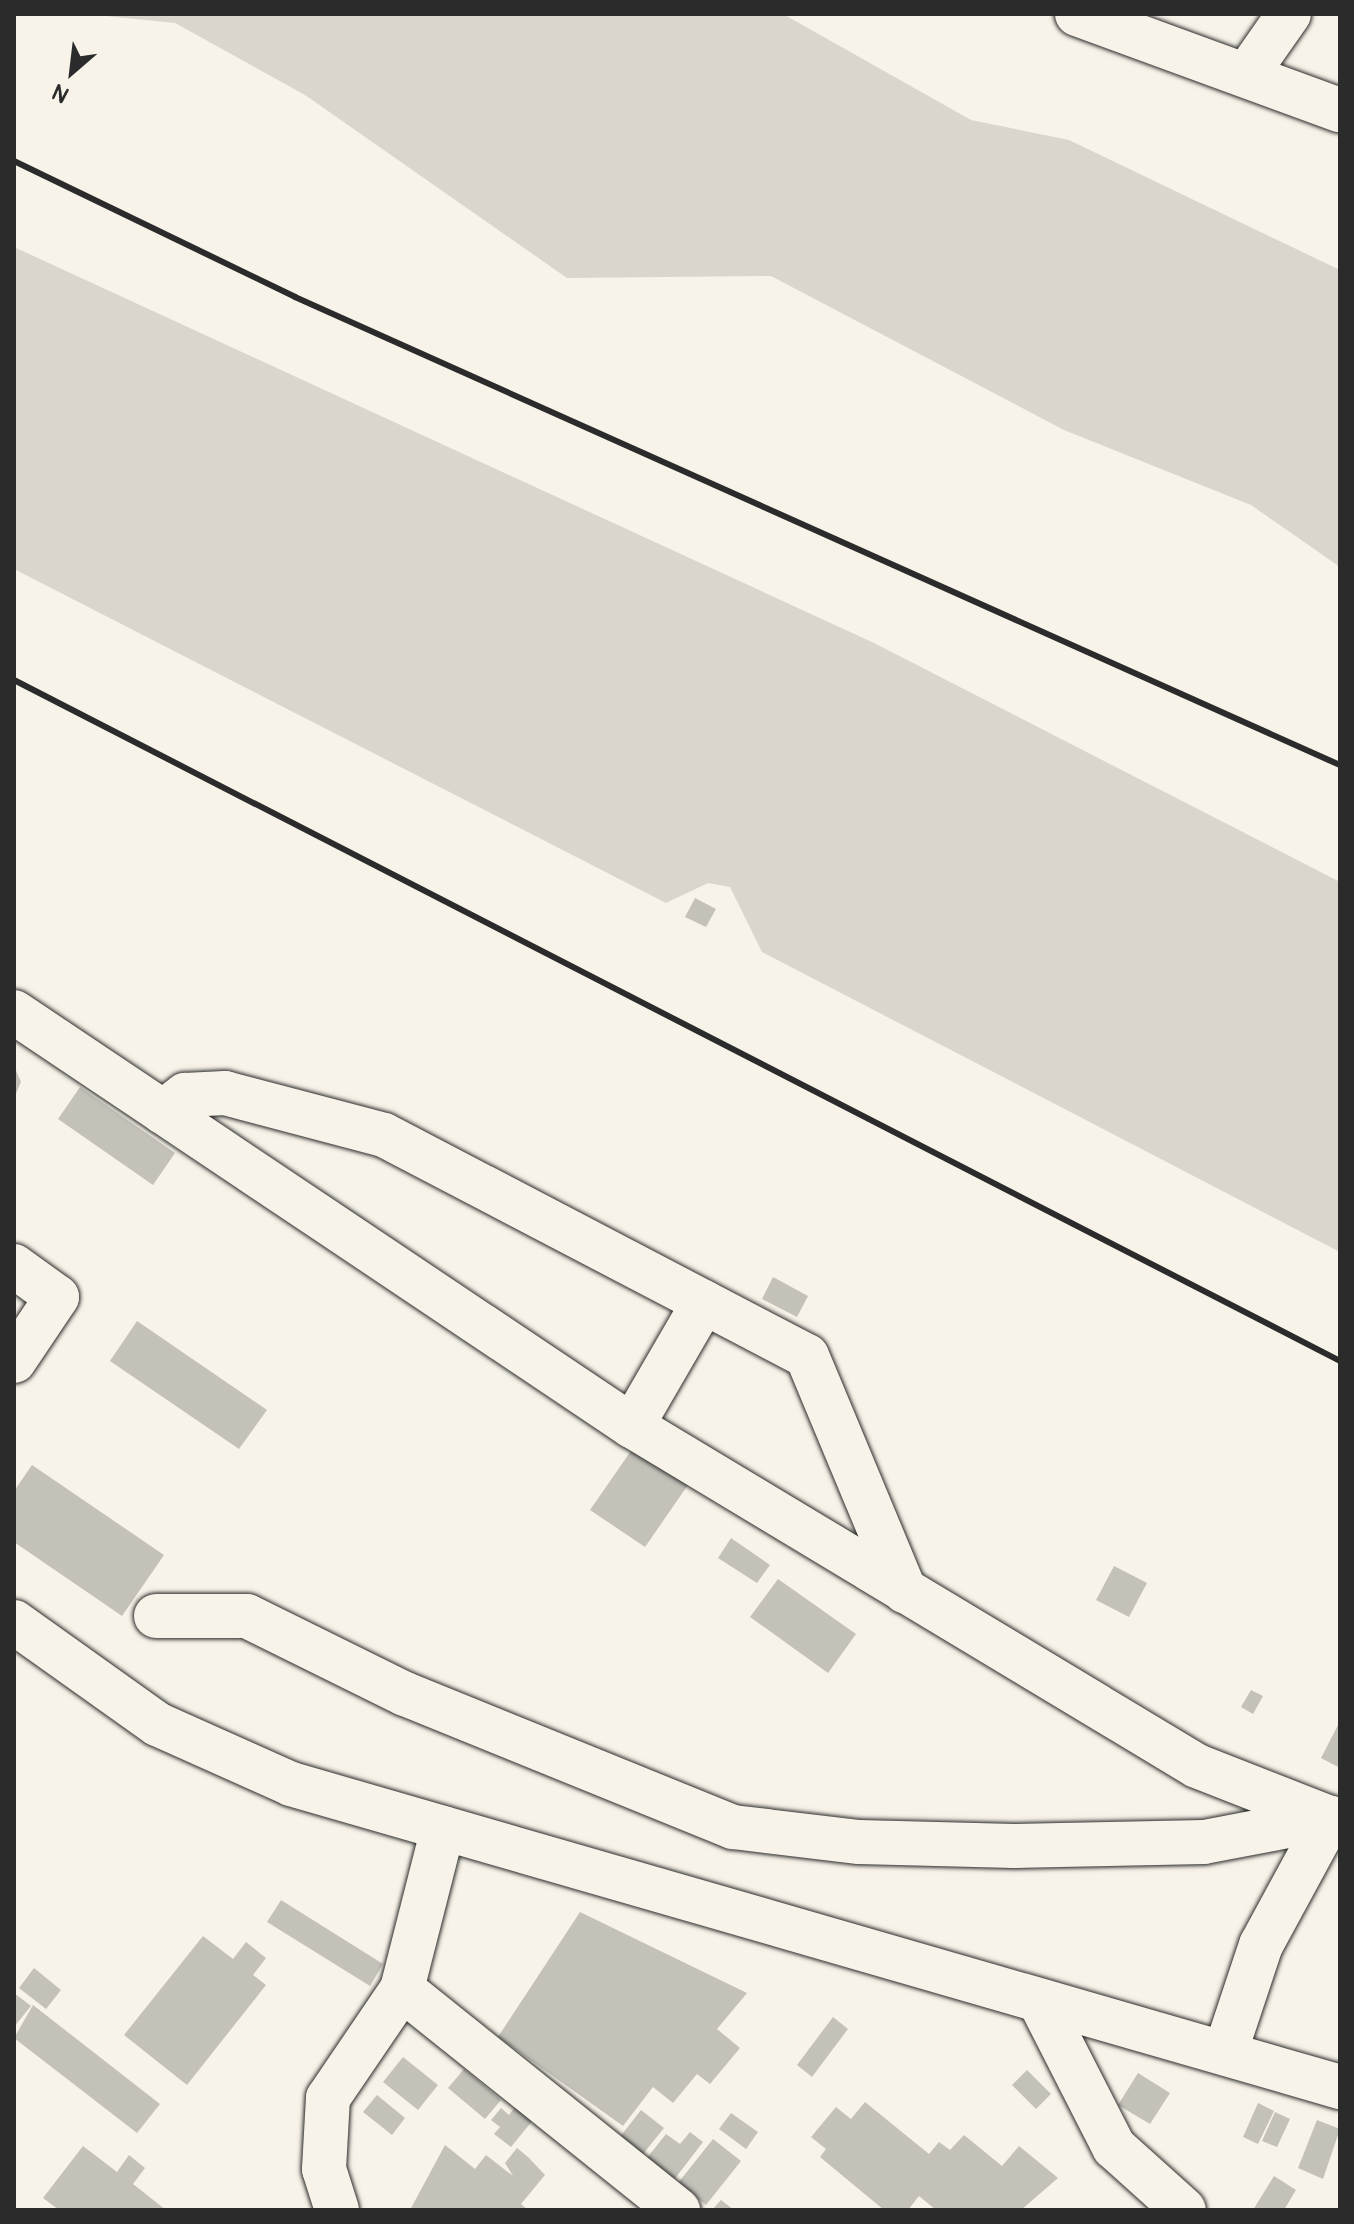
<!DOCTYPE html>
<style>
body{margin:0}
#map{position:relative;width:1354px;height:2224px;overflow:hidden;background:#f7f3e8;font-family:Pangolin,sans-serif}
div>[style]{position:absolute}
.green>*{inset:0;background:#dad6cc}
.building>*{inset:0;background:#c4c1b9}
.roads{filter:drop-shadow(0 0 2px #2b2b2b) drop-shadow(0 0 2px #2b2b2b)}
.minor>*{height:44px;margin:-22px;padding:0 22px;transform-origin:22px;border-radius:22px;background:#f7f3e8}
.rail>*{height:6px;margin:-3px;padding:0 3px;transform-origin:3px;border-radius:3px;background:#2b2b2b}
span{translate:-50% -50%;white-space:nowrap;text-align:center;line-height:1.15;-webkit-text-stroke:6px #f7f3e8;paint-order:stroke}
.frame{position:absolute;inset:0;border:16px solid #2b2b2b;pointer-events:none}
.north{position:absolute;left:32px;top:32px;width:80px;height:80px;-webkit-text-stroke:6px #f7f3e8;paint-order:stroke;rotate:208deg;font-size:22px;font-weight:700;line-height:32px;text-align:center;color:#2b2b2b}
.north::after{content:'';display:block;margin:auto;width:28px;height:36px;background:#2b2b2b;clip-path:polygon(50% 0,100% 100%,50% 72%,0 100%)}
</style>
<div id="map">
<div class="green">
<div style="clip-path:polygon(87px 14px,783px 14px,971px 120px,1069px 140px,1340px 270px,1340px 567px,1251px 505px,1064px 430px,771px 276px,567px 278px,305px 95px,175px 23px)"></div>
<div style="clip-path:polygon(14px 247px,874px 643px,1340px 882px,1340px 1252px,762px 952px,730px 887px,708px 883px,666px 903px,14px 569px)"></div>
</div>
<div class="building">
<div style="clip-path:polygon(695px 898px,716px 909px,706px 927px,685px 917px)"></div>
<div style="clip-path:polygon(14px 1066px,21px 1082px,14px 1098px)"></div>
<div style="clip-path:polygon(80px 1087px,175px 1153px,153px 1185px,58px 1119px)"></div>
<div style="clip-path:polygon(773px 1277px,808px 1296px,797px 1317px,762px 1299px)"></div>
<div style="clip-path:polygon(137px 1321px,267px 1410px,239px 1449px,110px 1361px)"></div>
<div style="clip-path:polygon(633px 1448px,688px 1485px,645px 1547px,590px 1510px)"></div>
<div style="clip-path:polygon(32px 1465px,164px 1555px,122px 1616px,14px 1542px,14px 1491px)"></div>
<div style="clip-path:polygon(731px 1538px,770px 1565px,757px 1583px,718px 1558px)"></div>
<div style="clip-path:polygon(1114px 1566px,1147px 1583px,1129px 1617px,1096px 1600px)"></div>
<div style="clip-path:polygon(778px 1579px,856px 1634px,828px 1673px,750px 1617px)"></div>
<div style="clip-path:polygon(1251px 1690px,1263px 1696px,1253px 1714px,1241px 1707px)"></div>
<div style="clip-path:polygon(1340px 1721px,1340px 1768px,1321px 1758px)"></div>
<div style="clip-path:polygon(281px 1900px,383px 1964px,370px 1986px,267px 1922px)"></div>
<div style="clip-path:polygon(580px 1912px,747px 1993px,717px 2029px,740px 2048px,710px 2084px,697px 2074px,673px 2103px,653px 2087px,623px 2126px,498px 2037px)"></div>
<div style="clip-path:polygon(203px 1936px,233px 1959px,246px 1942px,266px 1958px,253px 1975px,266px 1985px,187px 2085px,124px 2035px)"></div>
<div style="clip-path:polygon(34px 1968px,61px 1990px,46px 2009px,19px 1988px)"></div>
<div style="clip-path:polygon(14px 1993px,31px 2006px,14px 2027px)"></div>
<div style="clip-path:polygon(33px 2005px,160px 2104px,137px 2133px,14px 2038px)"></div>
<div style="clip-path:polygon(833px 2017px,848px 2029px,812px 2077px,797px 2065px)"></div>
<div style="clip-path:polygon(403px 2057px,438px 2085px,418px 2110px,383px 2082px)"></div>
<div style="clip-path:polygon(464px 2069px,501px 2100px,485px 2119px,448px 2088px)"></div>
<div style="clip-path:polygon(1027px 2070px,1051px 2094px,1036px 2109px,1012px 2085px)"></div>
<div style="clip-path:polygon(1138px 2073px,1170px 2093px,1150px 2124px,1118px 2105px)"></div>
<div style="clip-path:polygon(377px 2095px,405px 2118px,392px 2135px,363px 2112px)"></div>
<div style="clip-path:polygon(865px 2102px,929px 2154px,939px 2142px,950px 2150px,964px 2135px,1002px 2166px,1019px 2146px,1058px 2178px,1021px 2210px,936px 2210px,919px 2196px,908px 2210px,884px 2210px,820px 2157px,826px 2149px,811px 2137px,836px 2107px,851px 2119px)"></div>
<div style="clip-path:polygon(1258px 2103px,1274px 2111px,1258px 2144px,1243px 2137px)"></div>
<div style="clip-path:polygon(516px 2106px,533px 2120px,511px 2147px,494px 2134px,500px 2127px,491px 2120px,501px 2108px,509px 2115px)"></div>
<div style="clip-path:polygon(641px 2110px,664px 2128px,639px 2159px,616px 2142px)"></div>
<div style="clip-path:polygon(1275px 2112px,1290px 2119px,1277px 2147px,1262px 2141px)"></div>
<div style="clip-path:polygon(731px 2113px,758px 2132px,746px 2149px,719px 2129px)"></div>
<div style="clip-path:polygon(1317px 2120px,1340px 2129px,1323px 2179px,1298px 2168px)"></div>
<div style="clip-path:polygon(690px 2132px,703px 2142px,670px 2185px,643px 2163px,666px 2134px,680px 2144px)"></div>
<div style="clip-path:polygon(713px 2139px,741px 2161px,706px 2205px,678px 2183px)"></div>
<div style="clip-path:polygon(445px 2145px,475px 2169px,486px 2155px,513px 2176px,505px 2163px,517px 2148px,528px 2157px,545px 2175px,521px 2204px,528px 2210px,410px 2210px)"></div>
<div style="clip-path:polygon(83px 2146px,117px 2172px,129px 2155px,145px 2168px,133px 2184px,166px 2210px,59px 2210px,43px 2198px)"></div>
<div style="clip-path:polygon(1274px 2176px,1296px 2190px,1284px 2210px,1253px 2210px)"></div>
<div style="clip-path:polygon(721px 2200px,734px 2210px,712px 2210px)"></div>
</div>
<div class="roads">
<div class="minor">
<div style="left:1077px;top:14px;width:280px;rotate:20.1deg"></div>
<div style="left:1247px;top:74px;width:73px;rotate:-55deg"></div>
<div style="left:14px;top:1012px;width:744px;rotate:33.82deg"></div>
<div style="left:632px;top:1426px;width:659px;rotate:31.04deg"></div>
<div style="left:1197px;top:1766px;width:143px;rotate:21.4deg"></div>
<div style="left:163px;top:1112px;width:28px;rotate:-38deg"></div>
<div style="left:185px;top:1095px;width:40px;rotate:-2.9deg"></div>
<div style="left:225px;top:1093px;width:164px;rotate:14.8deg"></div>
<div style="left:384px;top:1135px;width:477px;rotate:27.6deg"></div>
<div style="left:807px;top:1356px;width:255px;rotate:67.4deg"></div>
<div style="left:14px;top:1266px;width:53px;rotate:35.8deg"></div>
<div style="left:57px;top:1297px;width:77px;rotate:123.9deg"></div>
<div style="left:632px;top:1426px;width:143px;rotate:-59.9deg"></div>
<div style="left:156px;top:1616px;width:91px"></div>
<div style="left:247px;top:1616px;width:176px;rotate:26.3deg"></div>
<div style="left:405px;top:1694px;width:354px;rotate:22.1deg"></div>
<div style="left:733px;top:1827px;width:127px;rotate:6.8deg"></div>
<div style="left:859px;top:1842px;width:155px;rotate:1.5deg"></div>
<div style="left:1014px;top:1846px;width:190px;rotate:-1.2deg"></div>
<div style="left:1204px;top:1842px;width:128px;rotate:-10.8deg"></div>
<div style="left:14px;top:1622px;width:176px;rotate:35.5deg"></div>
<div style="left:157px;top:1724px;width:147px;rotate:24.1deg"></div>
<div style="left:291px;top:1784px;width:1092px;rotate:16.11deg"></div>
<div style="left:402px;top:1989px;width:354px;rotate:38.7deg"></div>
<div style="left:1041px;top:2004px;width:161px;rotate:63deg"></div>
<div style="left:1114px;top:2147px;width:94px;rotate:42deg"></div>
<div style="left:1225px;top:2053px;width:114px;rotate:-71.6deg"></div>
<div style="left:1261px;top:1945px;width:145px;rotate:-61.5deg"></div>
<div style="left:337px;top:2210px;width:43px;rotate:-107.6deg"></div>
<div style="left:324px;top:2169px;width:71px;rotate:-86.8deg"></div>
<div style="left:328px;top:2098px;width:132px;rotate:-55.8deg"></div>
<div style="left:402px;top:1989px;width:166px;rotate:-75.7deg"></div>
</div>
</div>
<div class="rail">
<div style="left:14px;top:161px;width:312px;rotate:25.8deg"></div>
<div style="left:295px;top:297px;width:1145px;rotate:24.13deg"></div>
<div style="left:14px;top:680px;width:1491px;rotate:27.18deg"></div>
</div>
<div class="frame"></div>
<div class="north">N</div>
</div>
